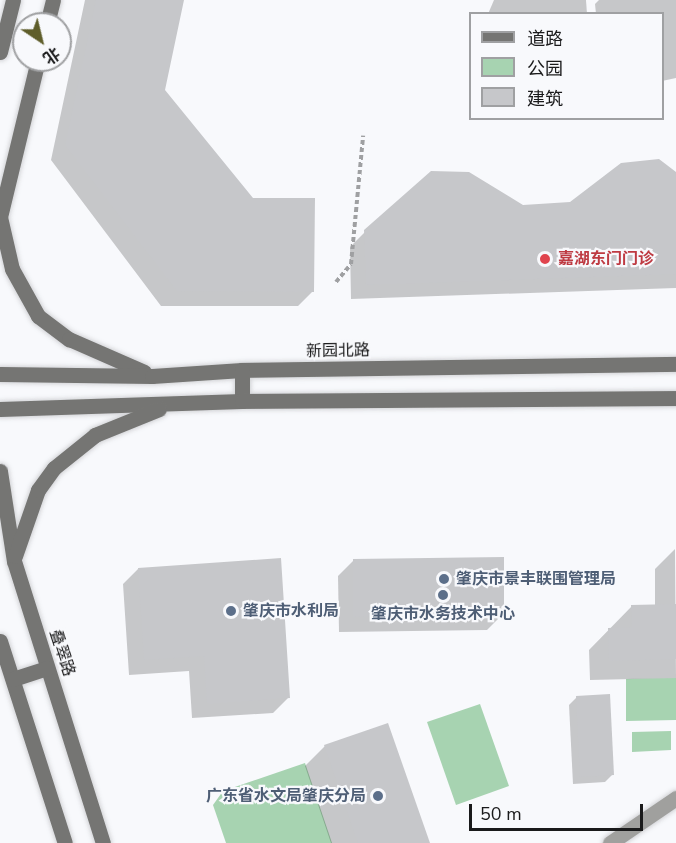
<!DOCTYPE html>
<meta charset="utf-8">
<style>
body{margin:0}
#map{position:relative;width:676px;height:843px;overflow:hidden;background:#f8f9fc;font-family:"Nunito Sans","Noto Sans SC",sans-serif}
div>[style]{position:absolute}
.green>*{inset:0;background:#a7d3b1}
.shadow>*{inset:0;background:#0003}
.building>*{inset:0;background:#c6c7ca}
.path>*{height:4px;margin-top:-2px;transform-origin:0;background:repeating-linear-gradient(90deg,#9fa0a2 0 4.5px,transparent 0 7.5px)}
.roads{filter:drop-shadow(0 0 2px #d4d5d8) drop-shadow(0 0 2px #d4d5d8)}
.street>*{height:15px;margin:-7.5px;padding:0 7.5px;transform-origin:7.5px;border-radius:7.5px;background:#a0a09e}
.secondary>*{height:15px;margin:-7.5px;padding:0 7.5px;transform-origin:7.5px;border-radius:7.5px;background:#757573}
.dots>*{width:16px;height:16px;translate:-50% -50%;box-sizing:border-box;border:3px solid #f8f9fc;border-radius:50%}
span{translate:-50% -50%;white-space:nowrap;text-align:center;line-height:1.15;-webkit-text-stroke:4.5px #f8f9fc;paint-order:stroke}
.health-label{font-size:16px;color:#be3a42;font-weight:700}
.left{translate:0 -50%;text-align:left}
.street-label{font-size:16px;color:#1a1a1b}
.service-label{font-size:16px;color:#4e5e75;font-weight:700}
.right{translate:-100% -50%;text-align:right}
.legend{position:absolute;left:469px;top:12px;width:195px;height:108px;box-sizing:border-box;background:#f8f9fc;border:2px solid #9fa0a2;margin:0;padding:8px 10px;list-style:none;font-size:18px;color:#1a1a1b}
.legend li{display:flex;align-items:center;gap:12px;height:30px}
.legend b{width:30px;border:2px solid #9fa0a2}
.north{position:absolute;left:12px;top:12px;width:60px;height:60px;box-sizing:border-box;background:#f8f9fc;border:2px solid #9fa0a2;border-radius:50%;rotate:145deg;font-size:16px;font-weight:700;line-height:24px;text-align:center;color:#1a1a1b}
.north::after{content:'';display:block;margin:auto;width:21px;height:27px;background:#5f5e2b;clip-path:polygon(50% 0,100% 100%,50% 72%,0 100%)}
.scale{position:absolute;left:469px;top:804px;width:174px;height:27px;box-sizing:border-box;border:3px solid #1a1a1b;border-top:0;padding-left:8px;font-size:18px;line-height:21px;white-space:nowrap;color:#1a1a1b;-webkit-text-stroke:4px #f8f9fc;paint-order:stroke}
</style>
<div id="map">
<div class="green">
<div style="clip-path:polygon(676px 678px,676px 720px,626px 721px,626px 679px)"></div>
<div style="clip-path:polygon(480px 704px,509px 786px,456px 805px,427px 722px)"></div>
<div style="clip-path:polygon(671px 731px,671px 750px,632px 752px,632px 732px)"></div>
<div style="clip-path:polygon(305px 763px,332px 843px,226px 843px,213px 805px,223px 791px)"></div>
</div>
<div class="shadow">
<div style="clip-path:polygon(85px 0,183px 0,163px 91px,313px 291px,298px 306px,161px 306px,51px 160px)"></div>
<div style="clip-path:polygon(494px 0,586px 0,587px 14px,488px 14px)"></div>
<div style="clip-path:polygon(599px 0,676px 0,676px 78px,662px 81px,662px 14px,596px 14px,595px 4px)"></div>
<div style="clip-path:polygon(676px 174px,676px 288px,351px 299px,350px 247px,366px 231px,523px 206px,571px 203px)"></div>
<div style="clip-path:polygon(675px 549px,676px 678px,590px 680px,589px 650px,632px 606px,655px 606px,655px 569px)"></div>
<div style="clip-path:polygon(353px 561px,503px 614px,487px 630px,339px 632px,338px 576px)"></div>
<div style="clip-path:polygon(138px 569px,288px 698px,273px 713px,192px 718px,189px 671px,129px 675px,123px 584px)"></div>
<div style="clip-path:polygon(577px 697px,613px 774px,605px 782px,573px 784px,569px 705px)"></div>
<div style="clip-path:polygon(325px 746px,428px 843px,331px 843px,305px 766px)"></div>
</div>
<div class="building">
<div style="clip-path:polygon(96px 0,184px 0,165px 90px,253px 198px,315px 198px,314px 292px,177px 291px,65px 145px)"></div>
<div style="clip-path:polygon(659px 159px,676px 172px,676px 274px,366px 285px,364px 230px,431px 171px,469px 172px,523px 205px,570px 202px,621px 163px)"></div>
<div style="clip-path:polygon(504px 557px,504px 615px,353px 617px,353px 559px)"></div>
<div style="clip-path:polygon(281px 558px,290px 698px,207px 704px,204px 656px,144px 660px,138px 568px)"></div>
<div style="clip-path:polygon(676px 604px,676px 659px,609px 661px,608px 628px,632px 627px,631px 605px)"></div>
<div style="clip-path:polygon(610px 694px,614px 775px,580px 777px,576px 696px)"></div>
<div style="clip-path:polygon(388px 723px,430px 843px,358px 843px,324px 745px)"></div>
</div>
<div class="path">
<div style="left:336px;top:282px;width:23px;rotate:-50deg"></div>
<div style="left:351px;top:264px;width:129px;rotate:-84.6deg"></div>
</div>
<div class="roads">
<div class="street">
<div style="left:610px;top:843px;width:80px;rotate:-34.3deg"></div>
</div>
<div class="secondary">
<div style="left:47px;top:24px;width:25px;rotate:-76deg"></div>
<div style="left:0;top:52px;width:54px;rotate:-76deg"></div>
<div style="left:0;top:217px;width:53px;rotate:77deg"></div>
<div style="left:12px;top:269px;width:54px;rotate:61deg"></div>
<div style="left:38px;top:316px;width:39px;rotate:37deg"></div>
<div style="left:69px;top:339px;width:82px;rotate:23.7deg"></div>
<div style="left:0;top:217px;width:162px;rotate:-76.4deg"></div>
<div style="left:0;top:374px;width:152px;rotate:0.8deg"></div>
<div style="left:152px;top:376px;width:90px;rotate:-3.8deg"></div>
<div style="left:242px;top:370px;width:434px;rotate:-0.8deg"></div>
<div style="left:242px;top:401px;width:31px;rotate:-90deg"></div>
<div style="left:0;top:409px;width:242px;rotate:-1.9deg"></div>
<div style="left:242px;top:401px;width:434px;rotate:-0.4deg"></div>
<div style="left:0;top:471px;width:91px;rotate:81.2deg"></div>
<div style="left:14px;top:561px;width:296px;rotate:72.5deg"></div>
<div style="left:15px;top:556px;width:70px;rotate:-70.8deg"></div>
<div style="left:38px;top:490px;width:27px;rotate:-54deg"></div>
<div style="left:54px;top:468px;width:53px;rotate:-38.8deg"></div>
<div style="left:95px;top:435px;width:69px;rotate:-22.1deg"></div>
<div style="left:0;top:641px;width:212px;rotate:72.2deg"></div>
<div style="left:13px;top:679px;width:36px;rotate:-18deg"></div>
</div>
</div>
<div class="dots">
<div style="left:545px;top:259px;background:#e0444e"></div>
<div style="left:444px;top:579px;background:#5c6f8a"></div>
<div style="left:443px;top:595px;background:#5c6f8a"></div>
<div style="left:231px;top:611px;background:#5c6f8a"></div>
<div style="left:378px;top:796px;background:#5c6f8a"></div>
</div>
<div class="health-label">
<span class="left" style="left:558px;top:259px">嘉湖东门门诊</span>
</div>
<div class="street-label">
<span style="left:338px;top:351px;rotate:-1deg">新园北路</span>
<span style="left:62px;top:653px;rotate:72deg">叠翠路</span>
</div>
<div class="service-label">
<span class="left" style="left:456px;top:579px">肇庆市景丰联围管理局</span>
<span class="left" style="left:243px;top:611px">肇庆市水利局</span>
<span style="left:443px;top:614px">肇庆市水务技术中心</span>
<span class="right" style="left:366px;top:796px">广东省水文局肇庆分局</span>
</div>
<ul class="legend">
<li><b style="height:8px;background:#757573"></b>道路</li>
<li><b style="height:16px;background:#a7d3b1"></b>公园</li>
<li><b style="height:16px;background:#c6c7ca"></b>建筑</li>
</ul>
<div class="north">北</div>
<div class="scale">50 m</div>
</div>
